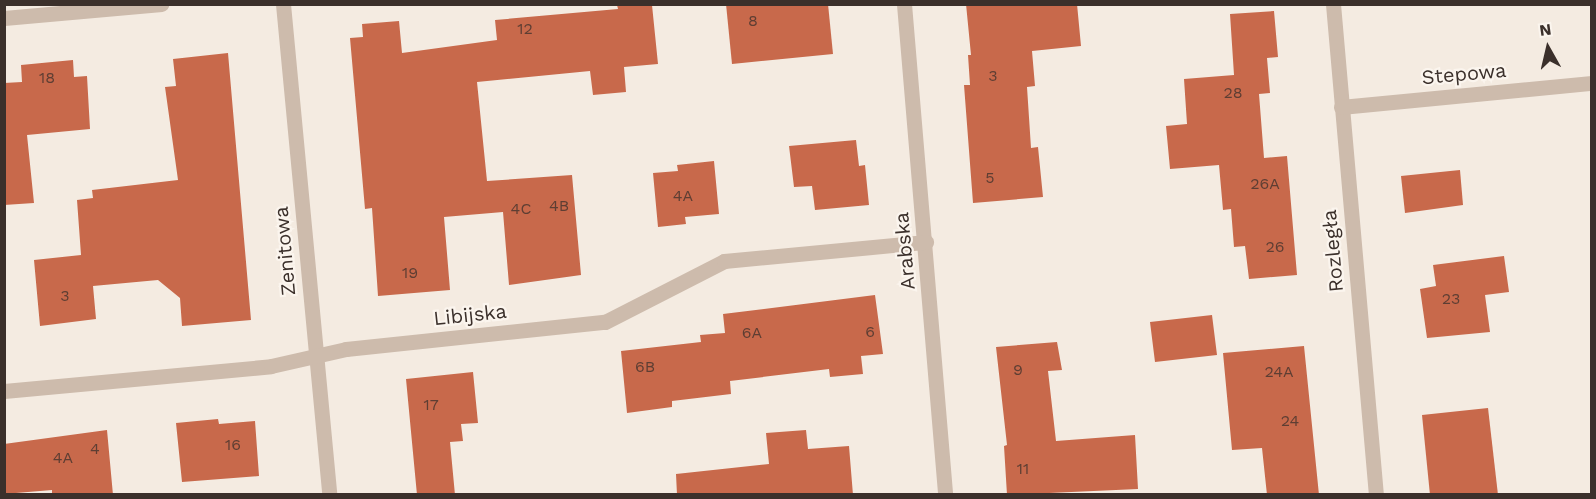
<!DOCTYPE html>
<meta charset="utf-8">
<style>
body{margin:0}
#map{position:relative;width:1596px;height:499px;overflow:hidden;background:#f4ebe1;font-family:"Work Sans",sans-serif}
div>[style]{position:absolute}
.building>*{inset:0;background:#c8694b}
.minor>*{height:15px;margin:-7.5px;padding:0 7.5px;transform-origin:7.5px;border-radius:7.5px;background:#cdbbac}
span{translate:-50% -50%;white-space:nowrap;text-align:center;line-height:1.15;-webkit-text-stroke:4.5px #fbf5ee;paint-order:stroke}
.number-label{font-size:16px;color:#5e3e33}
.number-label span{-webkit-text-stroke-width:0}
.street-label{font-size:20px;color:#3b302b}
.frame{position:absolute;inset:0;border:6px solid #3b302b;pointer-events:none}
.north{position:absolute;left:1518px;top:18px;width:60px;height:60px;-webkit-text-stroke:4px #fbf5ee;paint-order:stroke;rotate:352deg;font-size:16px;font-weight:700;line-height:24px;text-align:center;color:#3b302b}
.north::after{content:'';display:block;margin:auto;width:21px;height:27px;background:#3b302b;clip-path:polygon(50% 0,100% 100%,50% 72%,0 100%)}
</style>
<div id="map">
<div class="building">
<div style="clip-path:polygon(726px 4px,828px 4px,833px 54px,732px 64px)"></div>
<div style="clip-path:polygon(966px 4px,1077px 4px,1081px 46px,1032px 51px,1035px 86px,1027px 87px,1031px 148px,1038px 147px,1043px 197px,973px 203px,964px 85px,970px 85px,968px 55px,971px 55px)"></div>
<div style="clip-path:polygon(617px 5px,652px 5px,658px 64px,624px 67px,626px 92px,593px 95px,590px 71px,477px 82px,487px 181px,572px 175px,581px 275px,509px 285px,503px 212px,444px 217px,450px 290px,378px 296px,372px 208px,365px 209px,350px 38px,363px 37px,362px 24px,399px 21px,402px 53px,497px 40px,495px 20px,618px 9px)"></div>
<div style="clip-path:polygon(1274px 11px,1278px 57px,1267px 58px,1270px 93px,1259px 94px,1264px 158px,1287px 156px,1297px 275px,1249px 279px,1245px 246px,1234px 247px,1231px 209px,1223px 210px,1219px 165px,1170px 169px,1166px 126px,1187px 124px,1184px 79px,1234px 75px,1230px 14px)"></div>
<div style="clip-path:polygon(228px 53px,251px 320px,182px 326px,180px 298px,158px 280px,93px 286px,96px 319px,40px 326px,34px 260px,81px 255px,77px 200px,93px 198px,92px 190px,178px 180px,165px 87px,176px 86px,173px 59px)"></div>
<div style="clip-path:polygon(73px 60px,74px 77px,87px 76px,90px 129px,27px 135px,34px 203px,4px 205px,4px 83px,22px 82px,21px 65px)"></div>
<div style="clip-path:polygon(856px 140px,859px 166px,865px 165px,869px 205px,815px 210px,812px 186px,794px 187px,789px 146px)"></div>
<div style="clip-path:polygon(714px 161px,719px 214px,685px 217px,686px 224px,658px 227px,653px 173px,678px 171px,677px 165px)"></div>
<div style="clip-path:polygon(1460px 170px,1463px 205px,1405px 213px,1401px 176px)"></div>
<div style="clip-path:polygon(1504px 256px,1509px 292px,1485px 295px,1490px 332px,1427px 338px,1420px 289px,1436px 286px,1433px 265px)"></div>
<div style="clip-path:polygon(875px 295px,883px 354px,861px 356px,863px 374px,830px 377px,829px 369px,730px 381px,731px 394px,672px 401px,672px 407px,627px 413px,621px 351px,701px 342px,700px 335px,725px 333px,723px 314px)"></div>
<div style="clip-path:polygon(1212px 315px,1217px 355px,1155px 362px,1150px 322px)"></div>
<div style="clip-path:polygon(1057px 342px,1062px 370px,1048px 371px,1056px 441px,1135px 435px,1138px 489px,1007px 495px,1004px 446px,1007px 445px,996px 347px)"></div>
<div style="clip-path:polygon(1304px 346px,1319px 495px,1267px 495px,1262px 448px,1232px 450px,1223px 353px)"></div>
<div style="clip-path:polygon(473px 372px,478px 423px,461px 424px,463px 441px,450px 442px,455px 495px,417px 495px,406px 379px)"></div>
<div style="clip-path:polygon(1488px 408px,1498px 495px,1430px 495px,1422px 415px)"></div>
<div style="clip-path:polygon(218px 419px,219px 424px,255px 421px,259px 476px,182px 482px,176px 423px)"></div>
<div style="clip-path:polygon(107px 430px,113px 495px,52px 495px,52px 490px,4px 494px,4px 444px)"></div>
<div style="clip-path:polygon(806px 430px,808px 449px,849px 446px,853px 495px,677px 495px,676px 474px,769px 464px,766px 433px)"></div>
</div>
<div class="minor">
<div style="left:283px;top:4px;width:492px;rotate:84.6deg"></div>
<div style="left:904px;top:4px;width:492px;rotate:85.2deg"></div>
<div style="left:1333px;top:4px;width:492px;rotate:85deg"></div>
<div style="left:4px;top:18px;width:158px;rotate:-5.1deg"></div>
<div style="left:1341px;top:107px;width:252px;rotate:-5.5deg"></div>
<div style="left:4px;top:391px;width:268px;rotate:-5.3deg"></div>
<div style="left:271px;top:366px;width:77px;rotate:-12.8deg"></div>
<div style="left:346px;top:349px;width:260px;rotate:-6deg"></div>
<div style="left:605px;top:322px;width:134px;rotate:-27.1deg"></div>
<div style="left:724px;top:261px;width:203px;rotate:-5.4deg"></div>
</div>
<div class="number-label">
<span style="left:753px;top:21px">8</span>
<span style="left:525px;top:29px">12</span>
<span style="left:993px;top:76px">3</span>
<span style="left:47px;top:78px">18</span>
<span style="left:1233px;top:93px">28</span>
<span style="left:990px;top:178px">5</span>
<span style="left:1265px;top:184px">26A</span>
<span style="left:683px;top:196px">4A</span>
<span style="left:559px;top:206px">4B</span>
<span style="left:521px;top:209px">4C</span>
<span style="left:1275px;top:247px">26</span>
<span style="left:410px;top:273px">19</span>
<span style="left:65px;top:296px">3</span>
<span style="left:1451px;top:299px">23</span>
<span style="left:870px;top:332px">6</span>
<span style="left:752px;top:333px">6A</span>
<span style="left:645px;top:367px">6B</span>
<span style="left:1018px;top:370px">9</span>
<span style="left:1279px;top:372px">24A</span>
<span style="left:431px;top:405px">17</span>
<span style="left:1290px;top:421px">24</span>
<span style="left:233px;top:445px">16</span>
<span style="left:95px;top:449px">4</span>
<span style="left:63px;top:458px">4A</span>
<span style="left:1023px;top:469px">11</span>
</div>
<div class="street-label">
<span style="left:1464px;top:74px;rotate:-5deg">Stepowa</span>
<span style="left:285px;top:251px;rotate:-95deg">Zenitowa</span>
<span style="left:905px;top:251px;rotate:-95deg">Arabska</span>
<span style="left:1333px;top:251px;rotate:-95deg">Rozległa</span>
<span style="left:470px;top:315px;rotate:-6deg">Libijska</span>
</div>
<div class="frame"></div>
<div class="north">N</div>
</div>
